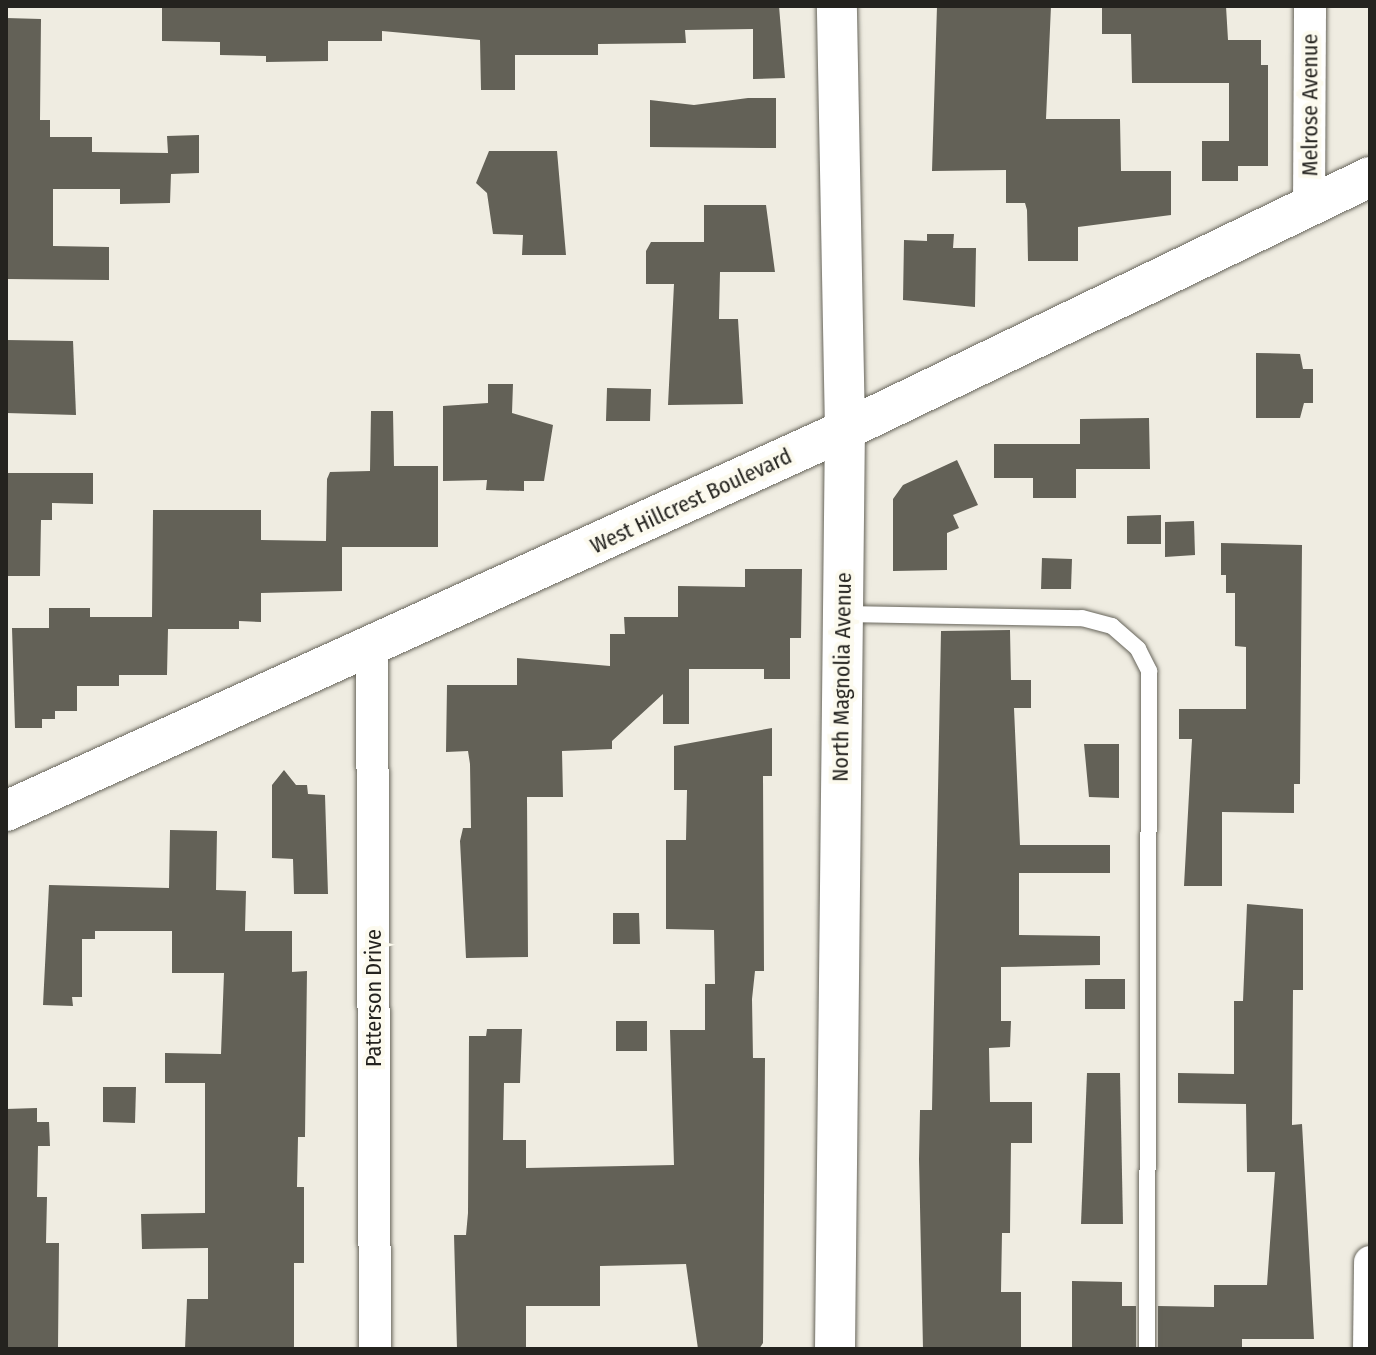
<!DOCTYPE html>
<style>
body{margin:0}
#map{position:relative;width:1376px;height:1355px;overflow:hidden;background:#efece1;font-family:"Fira Sans Condensed",sans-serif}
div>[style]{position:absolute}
.building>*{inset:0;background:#636157}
.roads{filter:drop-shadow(0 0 2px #67655b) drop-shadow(0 0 2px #67655b)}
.service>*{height:16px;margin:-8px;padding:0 8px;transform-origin:8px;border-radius:8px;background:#fff}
.minor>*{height:32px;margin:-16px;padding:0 16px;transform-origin:16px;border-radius:16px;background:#fff}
.tertiary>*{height:40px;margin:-20px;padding:0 20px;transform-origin:20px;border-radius:20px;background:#fff}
span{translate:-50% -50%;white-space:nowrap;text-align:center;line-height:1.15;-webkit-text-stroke:8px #fcfaee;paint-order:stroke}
.street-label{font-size:22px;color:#24231f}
.frame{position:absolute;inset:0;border:8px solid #24231f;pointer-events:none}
</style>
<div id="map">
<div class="building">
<div style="clip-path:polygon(162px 6px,779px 6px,785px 78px,753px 79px,753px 29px,685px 30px,686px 43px,598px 44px,598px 55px,515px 55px,515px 90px,481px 90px,480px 40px,382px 31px,382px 41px,328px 41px,328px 61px,266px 62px,266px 56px,220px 55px,220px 42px,162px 41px)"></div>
<div style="clip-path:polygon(937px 6px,1051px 6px,1046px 119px,1120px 119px,1121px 171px,1171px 171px,1171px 215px,1078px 227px,1078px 261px,1028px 261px,1027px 210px,1025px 203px,1006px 203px,1006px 170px,932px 171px)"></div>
<div style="clip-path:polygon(1102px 6px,1226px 6px,1228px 40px,1261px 40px,1261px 65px,1268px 65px,1268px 166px,1238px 166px,1238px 181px,1202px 181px,1202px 141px,1229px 141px,1229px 83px,1132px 83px,1131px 34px,1102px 34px)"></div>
<div style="clip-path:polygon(6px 18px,41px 19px,40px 120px,50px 120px,50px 137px,92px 137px,92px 152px,168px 153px,167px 136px,199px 135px,199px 173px,171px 174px,170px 203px,120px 204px,120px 189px,53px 189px,53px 246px,109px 247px,109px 280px,6px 279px)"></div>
<div style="clip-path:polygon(748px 98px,776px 98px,776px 148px,650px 147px,650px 100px,694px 105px)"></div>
<div style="clip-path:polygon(489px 151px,557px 151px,566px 255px,522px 255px,523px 235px,493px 234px,487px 193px,476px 183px)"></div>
<div style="clip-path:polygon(704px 205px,766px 205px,775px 272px,720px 272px,719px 319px,738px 319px,743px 404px,668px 405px,674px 284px,646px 284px,646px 251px,651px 242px,704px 242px)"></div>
<div style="clip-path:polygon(927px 234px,954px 234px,953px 248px,976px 248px,975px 307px,903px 300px,904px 240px,927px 241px)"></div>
<div style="clip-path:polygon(6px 340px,73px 341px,76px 415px,6px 413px)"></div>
<div style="clip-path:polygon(1256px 353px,1300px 354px,1303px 369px,1313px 369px,1313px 403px,1304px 403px,1300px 418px,1256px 418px)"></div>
<div style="clip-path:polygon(488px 384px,513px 384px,512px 413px,553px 425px,544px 481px,524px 481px,524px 491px,486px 490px,487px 480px,443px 481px,443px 406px,488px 403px)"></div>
<div style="clip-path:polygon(607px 388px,651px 389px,650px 421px,606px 421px)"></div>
<div style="clip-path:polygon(371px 411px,393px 411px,394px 466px,438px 466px,438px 547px,342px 547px,342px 591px,261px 593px,261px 622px,239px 621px,239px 629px,168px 629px,167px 675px,119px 675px,119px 686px,77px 686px,77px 711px,55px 711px,55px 719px,42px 719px,42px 728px,15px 728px,12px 628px,49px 628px,49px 608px,90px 608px,90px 617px,152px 617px,153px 510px,261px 510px,261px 540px,326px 541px,327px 479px,330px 472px,370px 471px)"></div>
<div style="clip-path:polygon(1149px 418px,1150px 469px,1076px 469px,1076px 498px,1033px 498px,1033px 478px,994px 478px,994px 444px,1080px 444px,1080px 419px)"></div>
<div style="clip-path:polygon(957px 460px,978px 505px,953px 515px,959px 528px,947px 533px,947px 570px,893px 571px,893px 499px,903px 485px)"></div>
<div style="clip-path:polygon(6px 473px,93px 473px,93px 504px,52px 503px,52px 520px,41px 520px,40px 576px,6px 576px)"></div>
<div style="clip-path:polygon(1161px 515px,1161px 544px,1127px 544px,1127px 516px)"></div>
<div style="clip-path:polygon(1194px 521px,1195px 555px,1165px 557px,1165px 522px)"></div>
<div style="clip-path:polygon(1221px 543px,1302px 545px,1300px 784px,1294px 784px,1294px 813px,1222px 812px,1222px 886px,1184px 886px,1192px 739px,1179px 739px,1179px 709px,1246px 709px,1246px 647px,1235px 646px,1235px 593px,1226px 593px,1226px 575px,1221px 575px)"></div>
<div style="clip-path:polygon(1042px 558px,1072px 559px,1071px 589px,1041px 589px)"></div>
<div style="clip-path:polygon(745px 569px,802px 569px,801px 638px,790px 638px,790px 679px,764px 679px,764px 669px,689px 669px,689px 724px,663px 724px,663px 694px,612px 741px,612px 749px,562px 751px,563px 797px,527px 797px,528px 957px,466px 958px,460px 841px,463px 828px,471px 828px,470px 764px,468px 751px,446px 752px,447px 685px,517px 685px,517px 658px,610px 666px,610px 634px,625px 634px,624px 617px,678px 617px,678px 586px,745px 587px)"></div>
<div style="clip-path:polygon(1010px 630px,1011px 680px,1031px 680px,1031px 708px,1014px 708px,1020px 845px,1110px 845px,1110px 873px,1019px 873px,1019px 935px,1100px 936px,1100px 965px,1001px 967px,1001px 1021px,1011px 1021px,1010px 1047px,989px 1048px,990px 1102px,1032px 1102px,1032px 1143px,1011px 1143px,1010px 1233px,1002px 1233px,1001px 1292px,1021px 1292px,1021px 1349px,923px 1349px,919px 1159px,920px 1110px,932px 1110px,941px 631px)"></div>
<div style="clip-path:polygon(772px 728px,772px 776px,763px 776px,764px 971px,755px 971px,752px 999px,753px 1058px,765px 1058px,763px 1343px,759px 1349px,698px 1349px,686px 1264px,600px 1266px,600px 1306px,526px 1306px,526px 1349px,457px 1349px,454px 1235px,466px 1235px,468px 1213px,469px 1036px,486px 1036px,487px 1029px,522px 1029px,520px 1083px,504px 1083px,503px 1140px,526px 1140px,526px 1168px,674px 1165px,670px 1030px,705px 1030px,705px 984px,715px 984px,714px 930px,666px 929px,666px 840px,686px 840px,687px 790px,674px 790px,674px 746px)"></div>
<div style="clip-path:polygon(1084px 744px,1119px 744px,1119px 798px,1089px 797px)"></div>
<div style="clip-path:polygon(284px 770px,296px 785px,307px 785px,308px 794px,325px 795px,328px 894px,294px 894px,293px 859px,272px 858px,272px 785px)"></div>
<div style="clip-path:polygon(170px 830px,217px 831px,216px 890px,246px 891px,245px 931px,292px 931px,292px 972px,307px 971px,305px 1137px,298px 1137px,297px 1187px,304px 1187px,304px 1263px,294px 1263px,294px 1349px,185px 1349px,187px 1299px,208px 1299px,208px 1248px,142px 1249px,141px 1214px,205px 1213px,205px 1083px,165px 1083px,165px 1053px,221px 1054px,224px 973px,172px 973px,172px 931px,95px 931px,95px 939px,82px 939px,82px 997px,72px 997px,73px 1006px,43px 1005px,49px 885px,169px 888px)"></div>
<div style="clip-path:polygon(1247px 904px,1303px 909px,1303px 990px,1293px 990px,1292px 1125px,1302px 1124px,1314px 1339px,1242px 1339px,1242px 1349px,1158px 1349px,1158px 1306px,1214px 1307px,1214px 1285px,1267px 1285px,1275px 1172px,1247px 1172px,1246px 1104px,1178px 1103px,1178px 1073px,1234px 1074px,1234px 1001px,1243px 1001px)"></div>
<div style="clip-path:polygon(613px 913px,639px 913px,640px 944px,613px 944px)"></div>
<div style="clip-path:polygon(1085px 979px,1125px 979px,1125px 1009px,1085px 1009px)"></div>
<div style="clip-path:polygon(616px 1021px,647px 1021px,647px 1051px,616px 1051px)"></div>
<div style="clip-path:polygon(1087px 1073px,1120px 1073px,1123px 1224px,1081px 1224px)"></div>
<div style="clip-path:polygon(103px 1087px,136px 1087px,135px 1123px,103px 1122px)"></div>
<div style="clip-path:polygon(37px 1108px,37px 1122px,49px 1122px,50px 1146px,38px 1146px,37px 1197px,47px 1197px,46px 1243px,59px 1243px,58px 1349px,6px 1349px,6px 1109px)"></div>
<div style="clip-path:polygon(1072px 1281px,1122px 1282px,1122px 1306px,1136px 1306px,1136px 1349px,1072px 1349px)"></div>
</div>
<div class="roads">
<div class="service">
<div style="left:844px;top:614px;width:238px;rotate:1deg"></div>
<div style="left:1082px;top:618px;width:31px;rotate:15deg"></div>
<div style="left:1112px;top:626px;width:35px;rotate:41deg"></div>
<div style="left:1138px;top:649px;width:25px;rotate:63deg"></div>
<div style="left:1149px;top:671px;width:678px;rotate:90.17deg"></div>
</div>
<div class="minor">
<div style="left:1309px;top:204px;width:198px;rotate:-89.7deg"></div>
<div style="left:372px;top:646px;width:703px;rotate:89.76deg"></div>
<div style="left:1369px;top:1349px;width:87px;rotate:-89.3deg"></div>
</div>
<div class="tertiary">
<div style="left:6px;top:811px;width:921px;rotate:-24.42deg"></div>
<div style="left:845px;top:430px;width:583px;rotate:-25.73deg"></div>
<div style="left:835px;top:1349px;width:919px;rotate:-89.38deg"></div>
<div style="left:845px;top:430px;width:424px;rotate:-91.1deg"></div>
</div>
</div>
<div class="street-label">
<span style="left:1310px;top:105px;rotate:-90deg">Melrose Avenue</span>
<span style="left:691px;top:501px;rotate:-25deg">West Hillcrest Boulevard</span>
<span style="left:842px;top:677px;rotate:-89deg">North Magnolia Avenue</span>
<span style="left:374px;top:998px;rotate:-90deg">Patterson Drive</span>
</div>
<div class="frame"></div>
</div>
